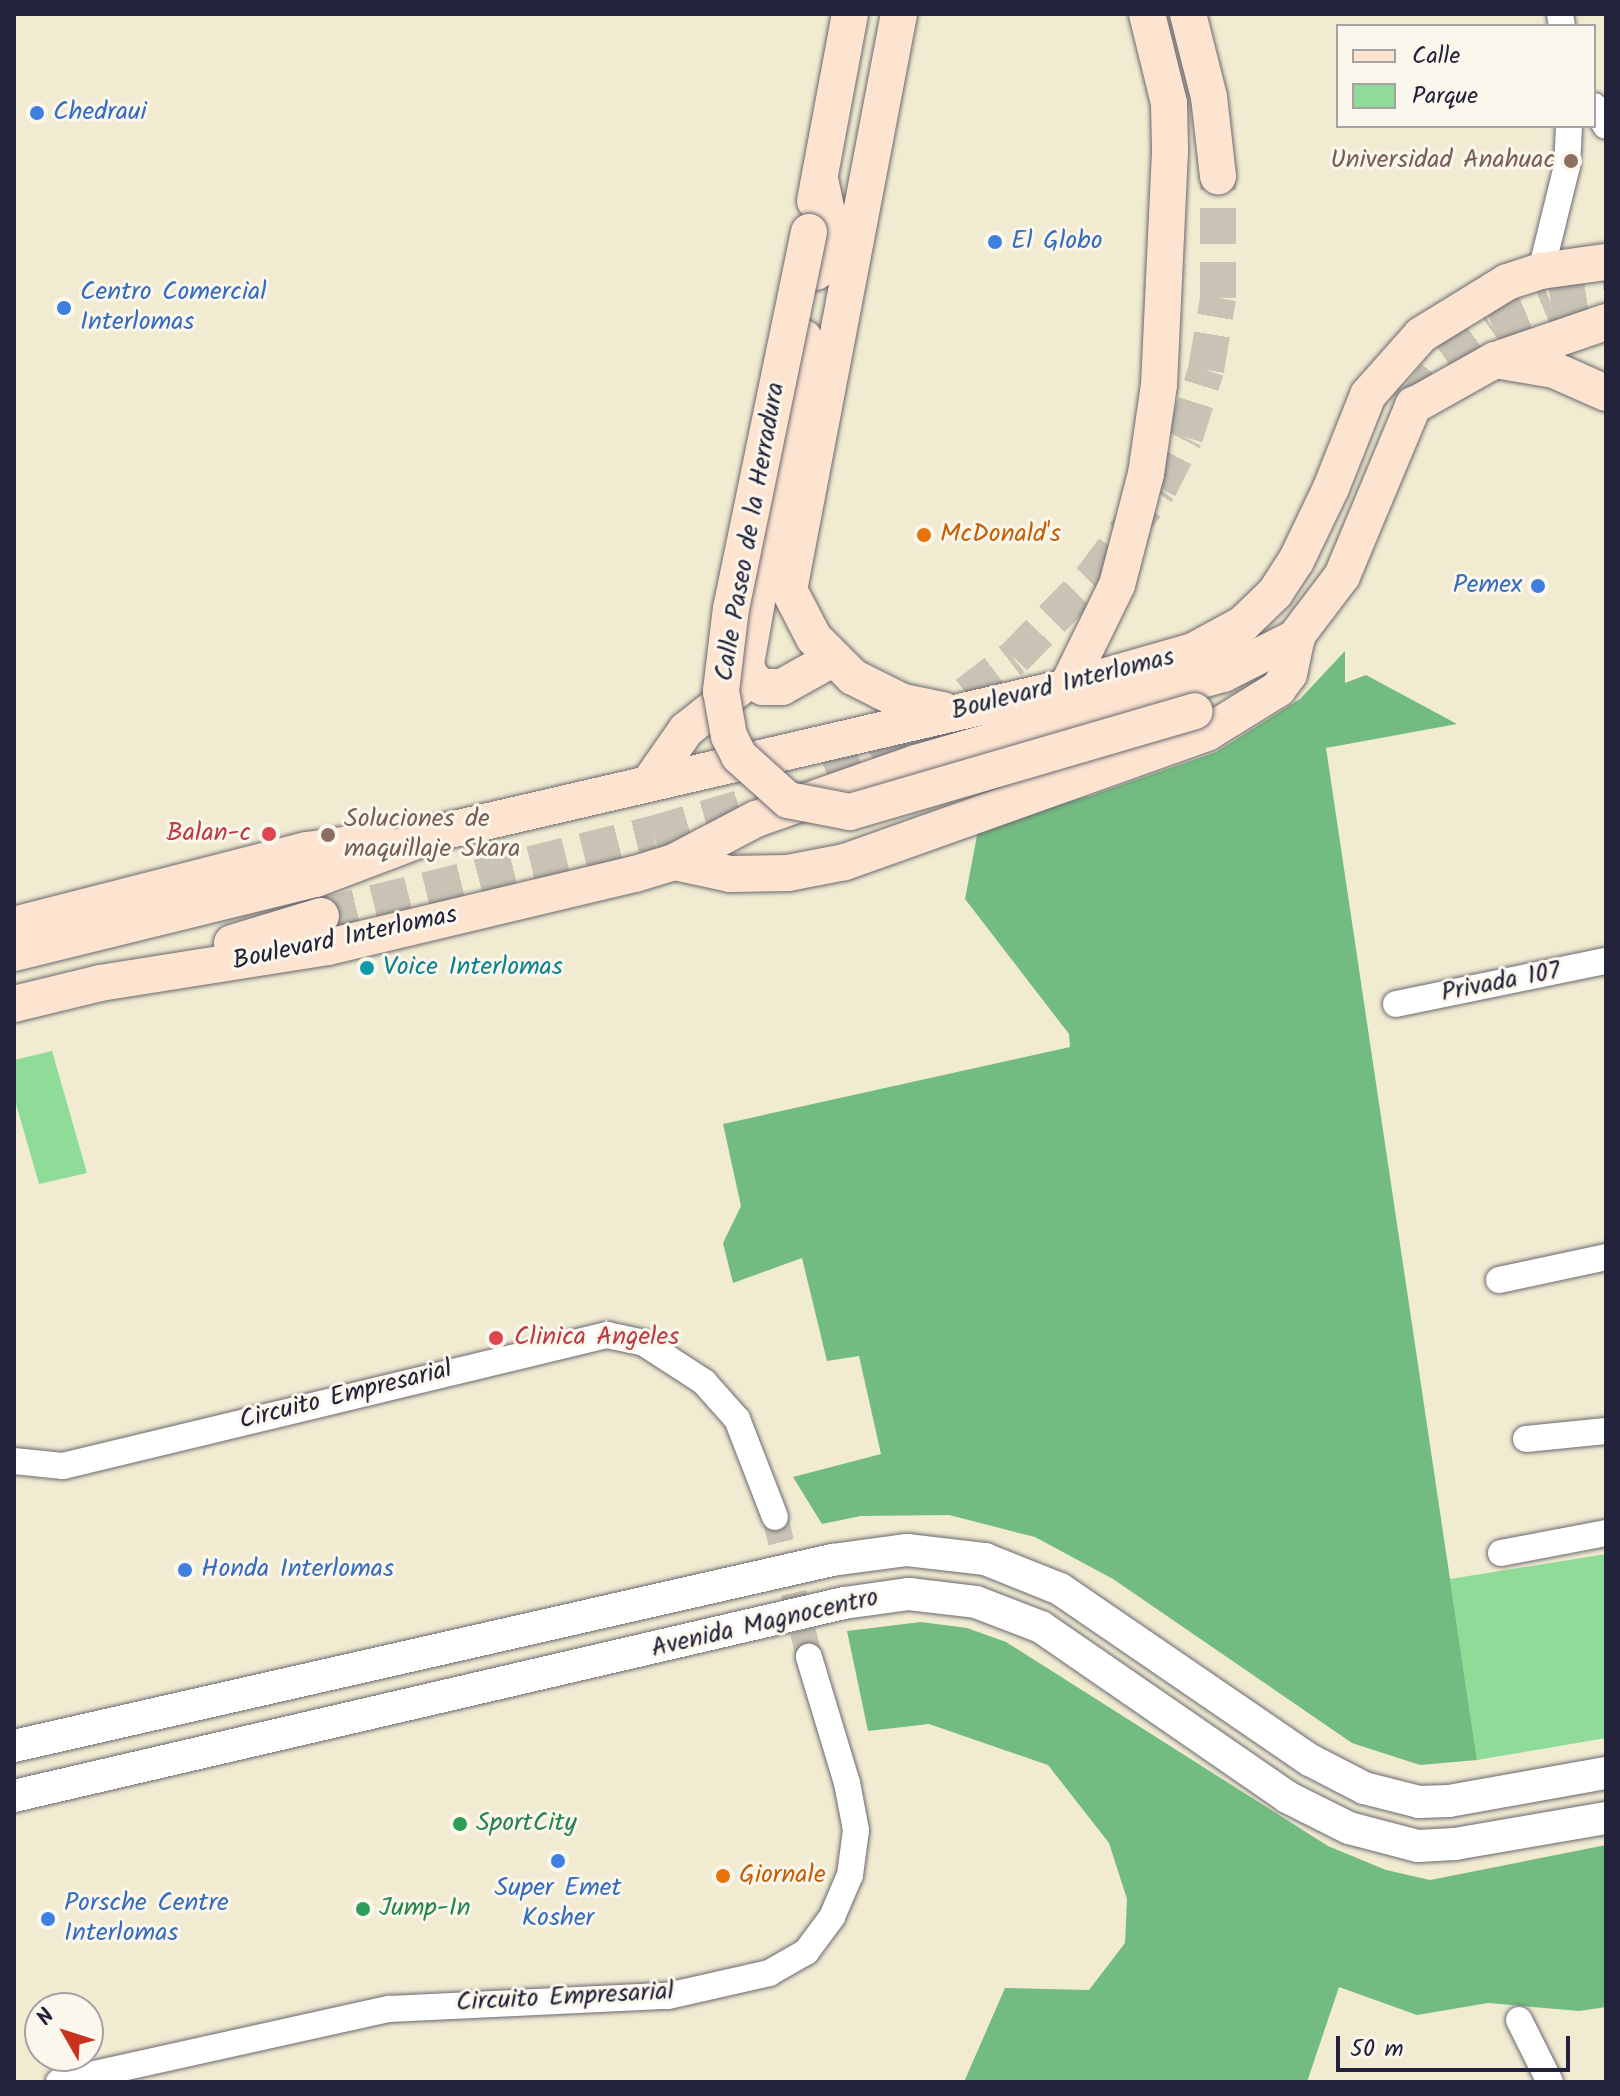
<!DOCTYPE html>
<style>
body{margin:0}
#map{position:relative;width:1620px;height:2096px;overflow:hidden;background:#f1ebd2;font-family:Kalam,sans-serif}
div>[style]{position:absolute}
.green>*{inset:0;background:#8fdc99}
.forest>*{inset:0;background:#73bc81}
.minor-tunnel>*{height:26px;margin-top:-13px;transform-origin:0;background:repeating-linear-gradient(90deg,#c8c3b4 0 26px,transparent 0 39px)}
.secondary-tunnel>*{height:36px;margin-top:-18px;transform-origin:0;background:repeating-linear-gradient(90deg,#c8c3b4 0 36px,transparent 0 54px)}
.roads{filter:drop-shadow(0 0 2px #6a6870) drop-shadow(0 0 2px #6a6870)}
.minor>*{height:26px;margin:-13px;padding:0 13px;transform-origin:13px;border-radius:13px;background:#fff}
.tertiary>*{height:32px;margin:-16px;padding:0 16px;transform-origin:16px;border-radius:16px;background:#fff}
.secondary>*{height:36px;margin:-18px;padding:0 18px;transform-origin:18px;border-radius:18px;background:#fde4d1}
.bridges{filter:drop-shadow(0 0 2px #6a6870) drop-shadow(0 0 2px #6a6870)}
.secondary-bridge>*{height:36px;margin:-18px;padding:0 18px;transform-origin:18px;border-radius:18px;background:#fde4d1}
.dots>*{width:22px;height:22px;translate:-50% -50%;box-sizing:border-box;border:4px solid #fbf7ec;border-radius:50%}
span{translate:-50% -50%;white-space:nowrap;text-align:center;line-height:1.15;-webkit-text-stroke:6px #fbf7ec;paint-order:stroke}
.shop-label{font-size:26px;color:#366cbe}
.left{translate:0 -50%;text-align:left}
.right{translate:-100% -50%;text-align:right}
.education-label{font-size:26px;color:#785e54}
.street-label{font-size:26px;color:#22223b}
.food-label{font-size:26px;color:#c56008}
.health-label{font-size:26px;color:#be3a42}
.culture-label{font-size:26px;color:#0d838f}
.leisure-label{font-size:26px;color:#27864d}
.frame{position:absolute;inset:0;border:16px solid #22223b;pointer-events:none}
.legend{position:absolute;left:1336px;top:24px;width:260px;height:104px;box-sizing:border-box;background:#fbf7ec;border:2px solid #a4a2a5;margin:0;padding:10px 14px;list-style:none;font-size:24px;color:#22223b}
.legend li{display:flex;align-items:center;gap:16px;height:40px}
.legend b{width:40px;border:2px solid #a4a2a5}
.north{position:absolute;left:24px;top:1992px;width:80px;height:80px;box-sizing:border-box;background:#fbf7ec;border:2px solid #a4a2a5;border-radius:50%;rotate:309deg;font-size:22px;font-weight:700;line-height:32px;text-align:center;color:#22223b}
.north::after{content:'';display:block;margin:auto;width:28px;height:36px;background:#c8321e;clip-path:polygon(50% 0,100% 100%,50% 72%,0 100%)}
.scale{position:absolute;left:1336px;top:2036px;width:234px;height:36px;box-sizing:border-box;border:4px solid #22223b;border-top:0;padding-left:10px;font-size:24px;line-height:28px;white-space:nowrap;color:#22223b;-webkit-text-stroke:6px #fbf7ec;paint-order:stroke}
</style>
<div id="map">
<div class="green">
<div style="clip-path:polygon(52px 1051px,87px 1173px,39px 1184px,14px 1097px,14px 1060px)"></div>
<div style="clip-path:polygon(1606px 1554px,1606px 1738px,1477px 1760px,1450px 1579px)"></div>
</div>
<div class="forest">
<div style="clip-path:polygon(1345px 651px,1345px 683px,1366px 675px,1457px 724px,1326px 748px,1477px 1760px,1420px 1765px,1352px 1743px,1113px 1579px,1035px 1537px,949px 1515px,861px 1516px,822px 1524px,793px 1477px,881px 1454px,859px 1356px,827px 1361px,802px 1258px,733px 1283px,723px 1243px,741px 1206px,723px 1124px,1070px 1047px,1069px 1034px,965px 899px,979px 825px,1090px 796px,1216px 752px,1300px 699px)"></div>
<div style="clip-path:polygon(921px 1622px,967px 1628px,1006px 1642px,1328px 1846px,1386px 1870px,1430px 1880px,1606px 1845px,1606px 2007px,1579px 2011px,1488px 2003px,1417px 2015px,1339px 1987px,1307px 2082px,964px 2082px,1005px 1988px,1089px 1990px,1125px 1943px,1127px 1899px,1109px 1843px,1048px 1765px,929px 1724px,868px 1731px,847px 1631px)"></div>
</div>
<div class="minor-tunnel">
<div style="left:775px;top:1517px;width:144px;rotate:76.3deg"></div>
</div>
<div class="secondary-tunnel">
<div style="left:1414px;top:404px;width:54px;rotate:-52.5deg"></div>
<div style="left:1447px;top:361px;width:57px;rotate:-35.7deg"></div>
<div style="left:1493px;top:328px;width:63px;rotate:-22.5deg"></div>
<div style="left:1551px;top:304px;width:56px;rotate:-8.3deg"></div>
<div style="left:828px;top:777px;width:48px;rotate:-21.8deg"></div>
<div style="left:873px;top:759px;width:60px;rotate:-32.1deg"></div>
<div style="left:924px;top:727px;width:113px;rotate:-37.5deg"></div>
<div style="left:1014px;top:658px;width:112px;rotate:-45.7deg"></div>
<div style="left:1092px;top:578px;width:112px;rotate:-53.3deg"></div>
<div style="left:1159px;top:488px;width:57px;rotate:-63deg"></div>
<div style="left:1185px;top:437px;width:70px;rotate:-72.6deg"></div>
<div style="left:1206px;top:370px;width:73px;rotate:-80.5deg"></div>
<div style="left:1218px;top:298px;width:122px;rotate:-90deg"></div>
<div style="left:321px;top:916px;width:342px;rotate:-13.9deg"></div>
<div style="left:653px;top:834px;width:125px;rotate:-16.7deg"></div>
</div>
<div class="roads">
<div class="minor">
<div style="left:1560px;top:14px;width:12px;rotate:81deg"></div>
<div style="left:1594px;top:106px;width:23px;rotate:59deg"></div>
<div style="left:1541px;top:271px;width:108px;rotate:-76.1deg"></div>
<div style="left:1567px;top:166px;width:40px;rotate:-87.1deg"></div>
<div style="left:1396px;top:1004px;width:214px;rotate:-11.6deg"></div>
<div style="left:1499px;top:1280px;width:109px;rotate:-12.1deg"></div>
<div style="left:1526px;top:1439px;width:80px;rotate:-5.7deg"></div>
<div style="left:14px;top:1461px;width:49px;rotate:5.8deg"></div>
<div style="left:63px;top:1466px;width:560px;rotate:-13.54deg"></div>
<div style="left:607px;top:1335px;width:38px;rotate:12deg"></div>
<div style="left:644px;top:1343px;width:72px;rotate:33deg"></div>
<div style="left:704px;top:1382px;width:50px;rotate:48.3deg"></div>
<div style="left:737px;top:1419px;width:105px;rotate:68.8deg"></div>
<div style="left:1501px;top:1553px;width:107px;rotate:-10.8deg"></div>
<div style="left:1519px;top:2020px;width:69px;rotate:63.4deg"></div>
<div style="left:59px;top:2082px;width:338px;rotate:-12.5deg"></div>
<div style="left:389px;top:2009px;width:279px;rotate:-2.7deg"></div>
<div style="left:668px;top:1996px;width:104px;rotate:-12.8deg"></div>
<div style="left:769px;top:1973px;width:43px;rotate:-29.6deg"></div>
<div style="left:806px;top:1952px;width:44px;rotate:-53.4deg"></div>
<div style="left:832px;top:1917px;width:46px;rotate:-66.8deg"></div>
<div style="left:850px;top:1875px;width:45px;rotate:-82.4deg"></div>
<div style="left:856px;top:1830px;width:48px;rotate:-100.8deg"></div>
<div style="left:847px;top:1783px;width:132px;rotate:-106.8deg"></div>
</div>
<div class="tertiary">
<div style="left:14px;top:1746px;width:839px;rotate:-12.81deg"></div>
<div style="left:832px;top:1560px;width:76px;rotate:-7.6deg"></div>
<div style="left:907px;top:1550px;width:79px;rotate:6.6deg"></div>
<div style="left:985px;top:1559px;width:81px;rotate:21.8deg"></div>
<div style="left:1060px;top:1589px;width:303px;rotate:34.4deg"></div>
<div style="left:1310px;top:1760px;width:61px;rotate:27.4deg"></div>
<div style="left:1364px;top:1788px;width:57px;rotate:14.3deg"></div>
<div style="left:1419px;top:1802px;width:30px;rotate:-2deg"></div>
<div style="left:1449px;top:1801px;width:159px;rotate:-10.1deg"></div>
<div style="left:14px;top:1796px;width:852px;rotate:-13.09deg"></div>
<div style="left:844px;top:1603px;width:66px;rotate:-7.9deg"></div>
<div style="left:909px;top:1594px;width:67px;rotate:6.8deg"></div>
<div style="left:976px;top:1602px;width:70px;rotate:21deg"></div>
<div style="left:1041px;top:1627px;width:299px;rotate:34.6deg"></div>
<div style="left:1287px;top:1797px;width:69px;rotate:26.6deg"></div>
<div style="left:1349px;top:1828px;width:71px;rotate:14.6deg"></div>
<div style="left:1418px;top:1846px;width:37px;rotate:-3deg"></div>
<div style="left:1455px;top:1844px;width:153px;rotate:-9.8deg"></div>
</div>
<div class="secondary">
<div style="left:899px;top:14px;width:586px;rotate:100.81deg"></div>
<div style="left:789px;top:590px;width:54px;rotate:62.5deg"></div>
<div style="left:814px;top:638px;width:55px;rotate:45deg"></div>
<div style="left:853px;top:677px;width:56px;rotate:26.6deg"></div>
<div style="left:903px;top:702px;width:41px;rotate:11.3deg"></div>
<div style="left:1188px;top:14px;width:86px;rotate:75.8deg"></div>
<div style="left:1209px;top:97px;width:80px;rotate:83.5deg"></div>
<div style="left:815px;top:201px;width:190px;rotate:-79.4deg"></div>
<div style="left:816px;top:272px;width:61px;rotate:-79.6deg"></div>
<div style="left:827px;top:212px;width:34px;rotate:-102deg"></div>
<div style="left:804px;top:338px;width:332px;rotate:100.1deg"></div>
<div style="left:746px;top:665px;width:14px;rotate:69deg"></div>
<div style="left:751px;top:678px;width:15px;rotate:37deg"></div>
<div style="left:763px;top:687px;width:19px"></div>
<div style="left:782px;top:687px;width:57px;rotate:-29.2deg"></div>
<div style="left:1501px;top:358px;width:111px;rotate:-18.9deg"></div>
<div style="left:1413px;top:406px;width:94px;rotate:-29.3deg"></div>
<div style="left:1495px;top:360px;width:60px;rotate:9.6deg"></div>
<div style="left:1554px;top:370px;width:57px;rotate:23.9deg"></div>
<div style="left:1282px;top:655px;width:99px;rotate:-52.8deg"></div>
<div style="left:1342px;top:576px;width:186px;rotate:-67.3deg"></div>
<div style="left:1067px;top:687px;width:114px;rotate:-63.9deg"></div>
<div style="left:1117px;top:585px;width:115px;rotate:-75.4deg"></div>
<div style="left:1146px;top:474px;width:90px;rotate:-81.7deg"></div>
<div style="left:1159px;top:385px;width:237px;rotate:-87.3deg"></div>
<div style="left:1170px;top:148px;width:45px;rotate:-91.3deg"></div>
<div style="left:1169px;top:103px;width:92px;rotate:-103.9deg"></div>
<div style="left:649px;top:783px;width:65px;rotate:-55.1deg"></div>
<div style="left:686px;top:730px;width:74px;rotate:-38.4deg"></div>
<div style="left:674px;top:862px;width:57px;rotate:12.1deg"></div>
<div style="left:730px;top:874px;width:58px;rotate:-1deg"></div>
<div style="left:788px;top:873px;width:58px;rotate:-10.9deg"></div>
<div style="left:845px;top:862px;width:384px;rotate:-19.6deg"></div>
<div style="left:1207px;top:733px;width:84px;rotate:-31.8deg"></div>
<div style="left:1278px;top:689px;width:19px;rotate:-54deg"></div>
<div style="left:1289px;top:674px;width:38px;rotate:-78deg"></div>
<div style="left:14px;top:925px;width:302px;rotate:-14.4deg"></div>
<div style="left:307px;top:850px;width:74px;rotate:-7.8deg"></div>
<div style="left:232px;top:943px;width:93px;rotate:-16.9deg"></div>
<div style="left:14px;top:953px;width:311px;rotate:-13.8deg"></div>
<div style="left:316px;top:879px;width:129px;rotate:-20.8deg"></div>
<div style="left:437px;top:833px;width:647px;rotate:-13.05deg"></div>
<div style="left:1067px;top:687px;width:131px;rotate:-15.9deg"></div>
<div style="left:1193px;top:651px;width:57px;rotate:-28.4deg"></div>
<div style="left:1243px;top:624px;width:45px;rotate:-44.1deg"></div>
<div style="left:1275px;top:593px;width:38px;rotate:-57deg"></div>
<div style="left:1296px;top:561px;width:81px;rotate:-64.4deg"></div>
<div style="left:1331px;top:488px;width:100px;rotate:-68.3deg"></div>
<div style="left:1368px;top:395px;width:80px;rotate:-48.5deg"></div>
<div style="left:1421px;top:335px;width:101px;rotate:-31.6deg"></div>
<div style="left:1507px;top:282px;width:36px;rotate:-18deg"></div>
<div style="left:1541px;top:271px;width:66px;rotate:-7.9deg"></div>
<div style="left:14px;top:1004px;width:89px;rotate:-13.7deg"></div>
<div style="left:100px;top:983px;width:231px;rotate:-9deg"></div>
<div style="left:328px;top:947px;width:316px;rotate:-13.4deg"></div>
<div style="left:635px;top:874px;width:41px;rotate:-17.1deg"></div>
<div style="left:674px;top:862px;width:93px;rotate:-27.7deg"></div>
<div style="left:756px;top:819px;width:170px;rotate:-19.3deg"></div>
<div style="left:916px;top:763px;width:320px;rotate:-16.2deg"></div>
<div style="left:1223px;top:674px;width:83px;rotate:-26.6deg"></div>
</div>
</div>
<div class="bridges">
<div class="secondary-bridge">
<div style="left:809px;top:232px;width:384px;rotate:101.7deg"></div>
<div style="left:731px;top:608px;width:84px;rotate:96.9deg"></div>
<div style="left:721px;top:691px;width:46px;rotate:79.9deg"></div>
<div style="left:729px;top:736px;width:22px;rotate:63deg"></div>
<div style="left:739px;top:756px;width:66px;rotate:41.9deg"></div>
<div style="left:788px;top:800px;width:63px;rotate:11deg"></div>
<div style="left:850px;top:812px;width:359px;rotate:-16.3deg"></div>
</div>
</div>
<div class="dots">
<div style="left:37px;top:113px;background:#3f7fe0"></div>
<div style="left:1571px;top:161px;background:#8d6e63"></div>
<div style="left:995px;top:242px;background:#3f7fe0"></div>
<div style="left:64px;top:308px;background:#3f7fe0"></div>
<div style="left:924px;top:535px;background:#e8710a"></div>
<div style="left:1538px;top:586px;background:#3f7fe0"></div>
<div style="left:269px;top:834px;background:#e0444e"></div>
<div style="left:328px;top:835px;background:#8d6e63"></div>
<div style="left:367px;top:968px;background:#0f9aa8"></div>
<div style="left:496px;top:1338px;background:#e0444e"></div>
<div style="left:185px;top:1570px;background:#3f7fe0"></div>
<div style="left:460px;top:1824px;background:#2e9e5b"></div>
<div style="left:558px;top:1861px;background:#3f7fe0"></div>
<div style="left:723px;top:1876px;background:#e8710a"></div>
<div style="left:363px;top:1909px;background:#2e9e5b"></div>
<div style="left:48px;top:1919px;background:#3f7fe0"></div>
</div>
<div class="shop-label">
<span class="left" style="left:53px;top:113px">Chedraui</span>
<span class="left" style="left:1011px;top:242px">El Globo</span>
<span class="left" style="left:80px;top:308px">Centro Comercial<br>Interlomas</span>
<span class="right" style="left:1522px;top:586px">Pemex</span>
<span class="left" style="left:201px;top:1570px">Honda Interlomas</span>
<span style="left:558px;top:1904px">Super Emet<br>Kosher</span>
<span class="left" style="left:64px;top:1919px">Porsche Centre<br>Interlomas</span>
</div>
<div class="education-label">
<span class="right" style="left:1555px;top:161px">Universidad Anahuac</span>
<span class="left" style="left:344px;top:835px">Soluciones de<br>maquillaje Skara</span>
</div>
<div class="street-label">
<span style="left:751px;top:532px;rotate:-80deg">Calle Paseo de la Herradura</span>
<span style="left:1063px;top:685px;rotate:-14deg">Boulevard Interlomas</span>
<span style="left:345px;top:939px;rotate:-12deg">Boulevard Interlomas</span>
<span style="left:1501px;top:983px;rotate:-11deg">Privada 107</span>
<span style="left:346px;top:1396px;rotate:-14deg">Circuito Empresarial</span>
<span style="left:765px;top:1624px;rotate:-13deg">Avenida Magnocentro</span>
<span style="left:565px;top:1998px;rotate:-3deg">Circuito Empresarial</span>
</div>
<div class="food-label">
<span class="left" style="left:940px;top:535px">McDonald's</span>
<span class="left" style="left:739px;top:1876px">Giornale</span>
</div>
<div class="health-label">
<span class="right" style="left:251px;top:834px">Balan-c</span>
<span class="left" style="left:514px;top:1338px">Clinica Angeles</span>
</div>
<div class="culture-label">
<span class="left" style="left:383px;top:968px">Voice Interlomas</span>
</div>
<div class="leisure-label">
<span class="left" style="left:476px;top:1824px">SportCity</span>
<span class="left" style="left:379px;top:1909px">Jump-In</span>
</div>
<div class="frame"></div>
<ul class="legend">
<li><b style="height:10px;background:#fde4d1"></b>Calle</li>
<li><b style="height:22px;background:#8fdc99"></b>Parque</li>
</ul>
<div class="north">N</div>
<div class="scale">50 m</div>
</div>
